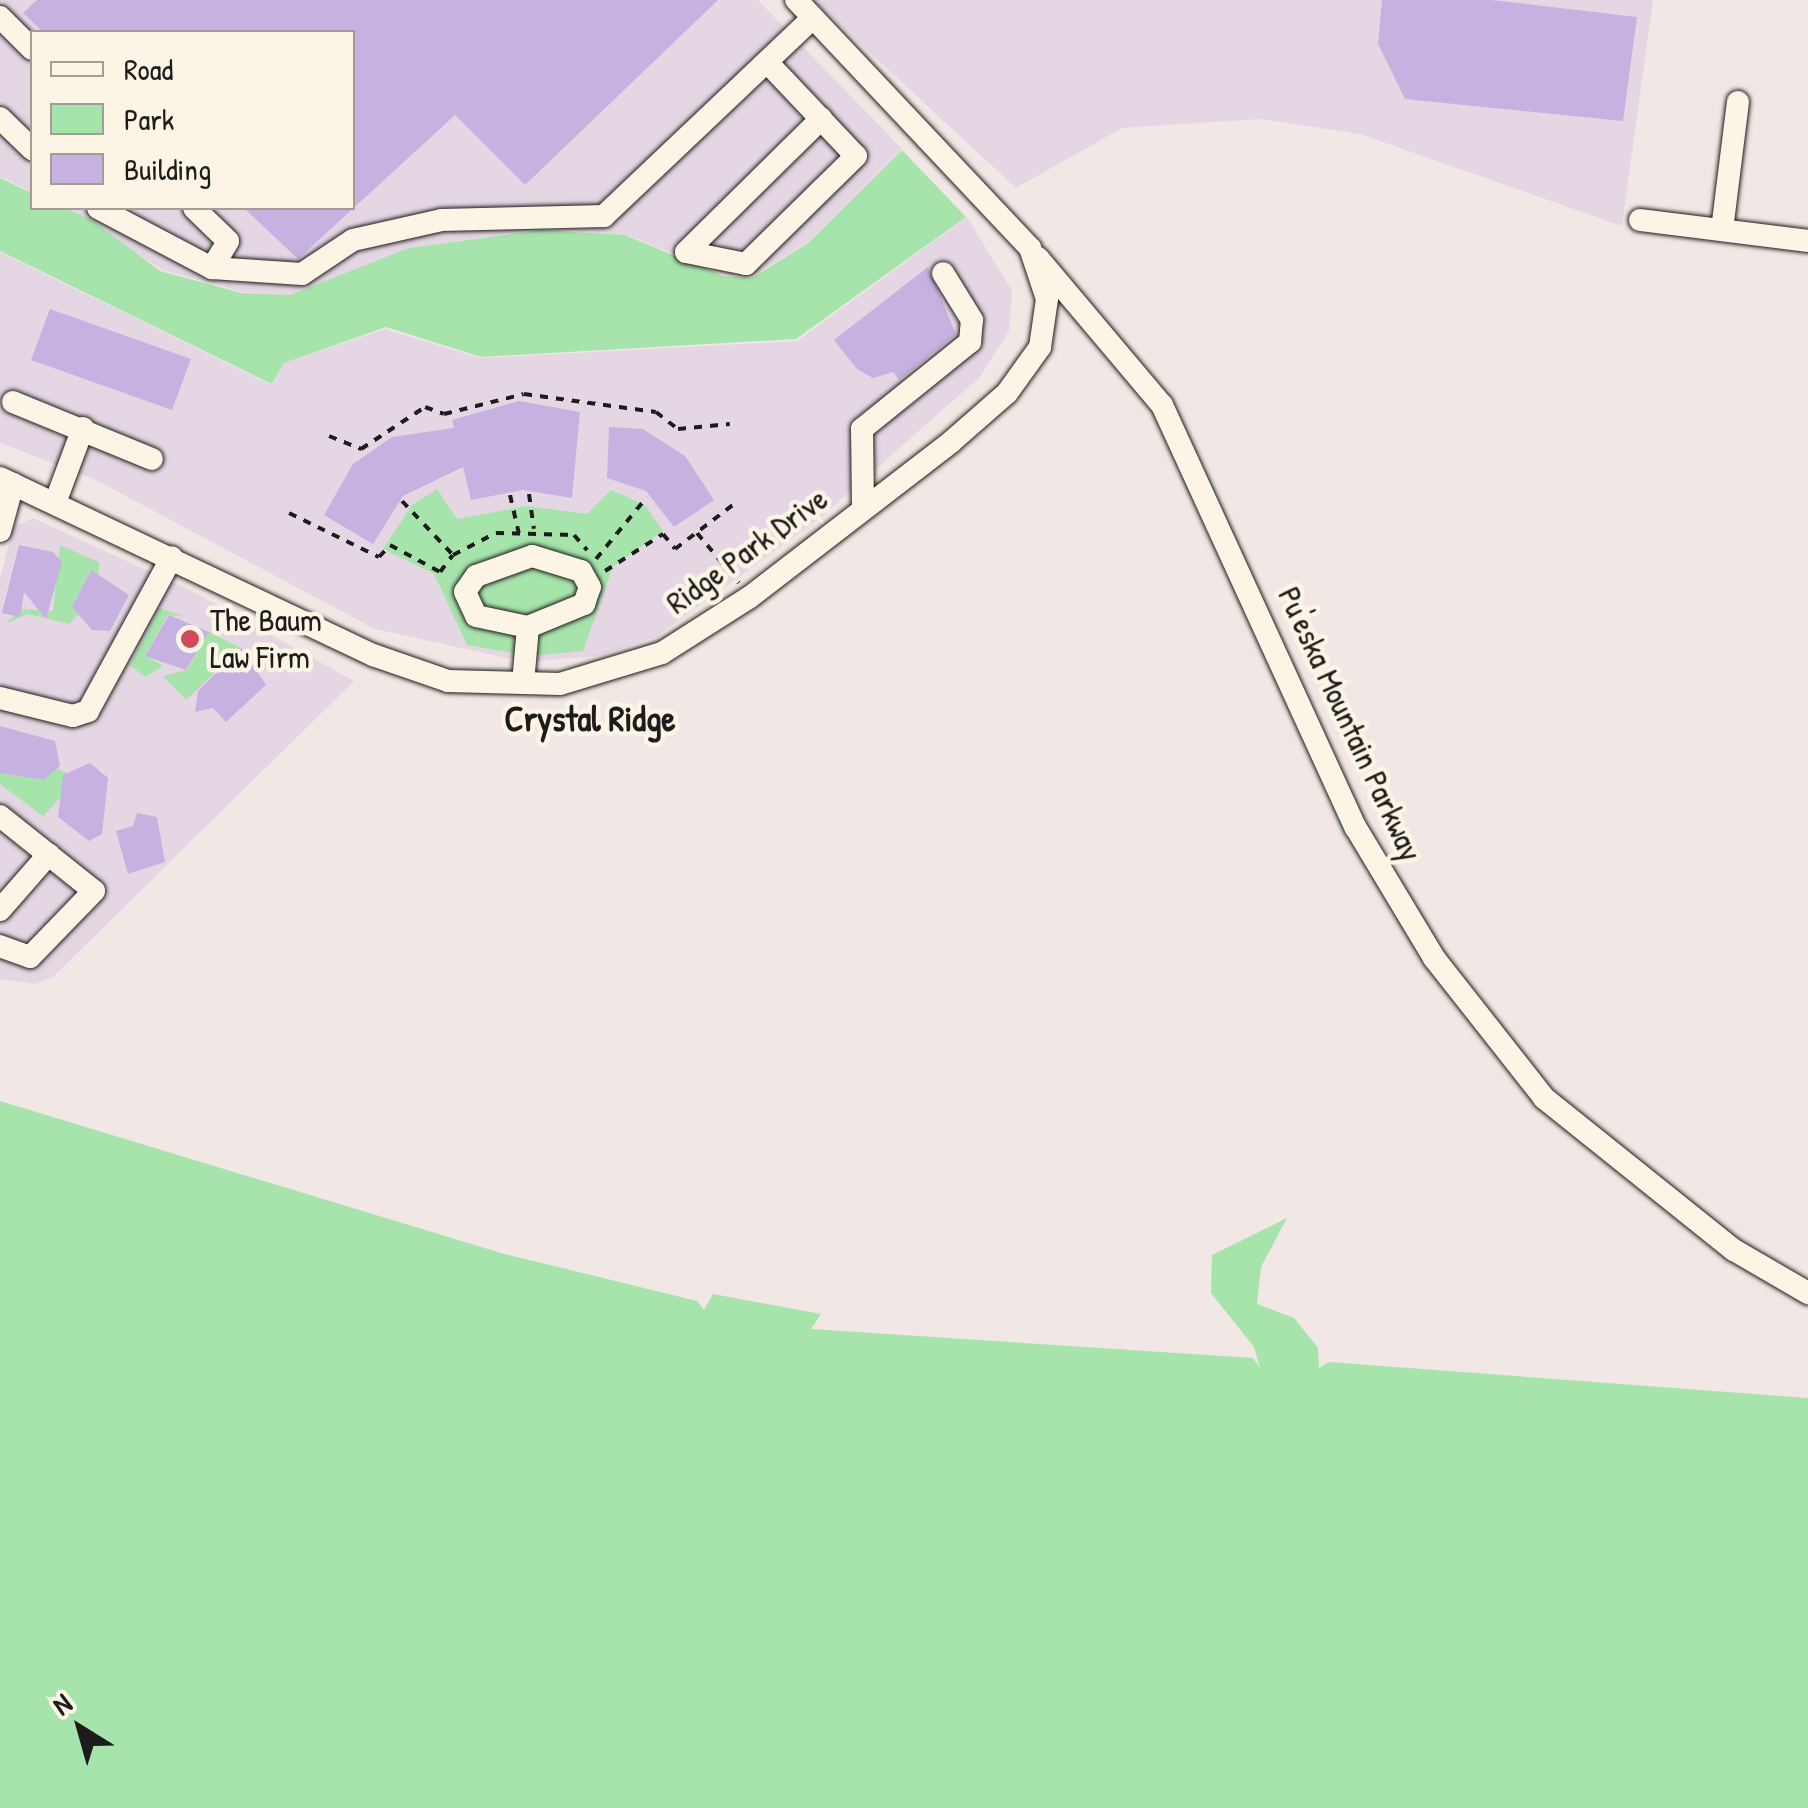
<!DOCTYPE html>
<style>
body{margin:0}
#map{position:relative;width:1808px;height:1808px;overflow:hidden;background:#f1e7e4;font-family:"Patrick Hand",sans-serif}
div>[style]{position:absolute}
.built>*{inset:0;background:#e4d7e3}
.green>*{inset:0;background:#a6e4ab}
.building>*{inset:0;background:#c6b1e0}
.path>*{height:4px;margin-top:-2px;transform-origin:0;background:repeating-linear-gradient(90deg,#1c1c1c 0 8px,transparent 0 16px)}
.roads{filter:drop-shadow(0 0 2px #1c1c1c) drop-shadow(0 0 2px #1c1c1c)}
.minor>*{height:22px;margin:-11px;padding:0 11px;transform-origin:11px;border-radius:11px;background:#fcf5e5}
.dots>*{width:28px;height:28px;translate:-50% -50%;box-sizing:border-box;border:5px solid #fcf5e5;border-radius:50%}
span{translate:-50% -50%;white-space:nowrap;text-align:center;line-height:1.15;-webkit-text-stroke:9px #fcf5e5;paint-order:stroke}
.street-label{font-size:32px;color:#1c1c1c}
.poi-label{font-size:32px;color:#1c1c1c}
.left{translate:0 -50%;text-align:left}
.neighbourhood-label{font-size:35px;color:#1c1c1c;font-weight:700}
.legend{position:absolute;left:30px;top:30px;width:325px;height:180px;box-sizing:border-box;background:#fcf5e5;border:2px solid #a29e95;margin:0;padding:12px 18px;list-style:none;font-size:30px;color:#1c1c1c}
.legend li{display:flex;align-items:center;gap:20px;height:50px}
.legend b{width:50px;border:2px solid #a29e95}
.north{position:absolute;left:30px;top:1678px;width:100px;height:100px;-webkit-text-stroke:8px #fcf5e5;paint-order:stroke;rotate:323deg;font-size:28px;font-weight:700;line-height:40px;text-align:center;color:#1c1c1c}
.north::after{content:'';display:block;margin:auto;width:35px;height:45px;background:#1c1c1c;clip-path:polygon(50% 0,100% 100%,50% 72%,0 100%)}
</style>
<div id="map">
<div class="built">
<div style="clip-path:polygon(0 0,758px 0,902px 149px,808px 242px,752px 277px,723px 274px,627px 235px,543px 229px,408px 248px,290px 295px,243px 292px,162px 270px,65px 208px,352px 208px,352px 32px,32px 32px,32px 192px,0 177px)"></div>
<div style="clip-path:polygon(813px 0,1653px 0,1622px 226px,1360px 134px,1260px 119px,1122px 128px,1016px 188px)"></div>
<div style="clip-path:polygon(967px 217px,1012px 291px,1009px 331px,980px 377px,820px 518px,656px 637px,599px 656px,525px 662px,375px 629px,94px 479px,0 443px,0 252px,272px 385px,284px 363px,385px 329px,480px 358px,797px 341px)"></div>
<div style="clip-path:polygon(33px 518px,190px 590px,354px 681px,53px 977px,35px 984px,0 979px,0 579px,13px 527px)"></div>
</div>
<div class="green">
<div style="clip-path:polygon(902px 150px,966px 217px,796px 339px,481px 357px,386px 327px,284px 363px,272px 384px,0 251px,0 178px,32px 193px,32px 208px,64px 208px,92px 220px,160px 271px,242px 293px,290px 295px,408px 248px,542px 230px,625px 235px,723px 276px,752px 278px,808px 243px)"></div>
<div style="clip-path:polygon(437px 489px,457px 519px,527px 506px,587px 514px,611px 490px,645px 505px,663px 531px,613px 567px,583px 651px,531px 656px,467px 645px,434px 574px,383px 549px,412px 505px)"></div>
<div style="clip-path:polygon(60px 545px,99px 562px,99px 575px,90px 571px,76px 599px,78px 614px,69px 624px,28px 614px,5px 624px,21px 609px,53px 611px)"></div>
<div style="clip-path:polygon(160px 608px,183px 616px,168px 615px,145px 655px,163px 666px,145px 677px,130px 665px)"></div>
<div style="clip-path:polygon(209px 632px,241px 648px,186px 700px,163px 676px,187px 670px)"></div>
<div style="clip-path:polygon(56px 768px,67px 773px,60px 798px,43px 816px,0 784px,0 773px,42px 780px)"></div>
<div style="clip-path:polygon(0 1101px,501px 1253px,697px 1301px,704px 1310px,713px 1294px,821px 1314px,811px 1329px,1253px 1358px,1260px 1368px,1254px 1347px,1211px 1293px,1212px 1255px,1287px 1218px,1261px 1267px,1257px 1304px,1294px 1318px,1318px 1348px,1319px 1368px,1329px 1362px,1808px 1398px,1808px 1808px,0 1808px)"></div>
</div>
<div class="building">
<div style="clip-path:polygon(37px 0,718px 0,525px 185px,455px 115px,298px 259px,244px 208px,352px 208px,352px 32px,43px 32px,23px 13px)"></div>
<div style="clip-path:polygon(1382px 0,1491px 0,1637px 17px,1623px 121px,1405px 99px,1378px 44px)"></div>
<div style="clip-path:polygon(928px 267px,956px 334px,899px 380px,893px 372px,873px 378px,857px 369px,834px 340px)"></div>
<div style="clip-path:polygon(50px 309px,191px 359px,172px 410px,31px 360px)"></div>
<div style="clip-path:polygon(519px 401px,580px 412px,572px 498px,523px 490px,471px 500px,463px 467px,403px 496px,373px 544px,324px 515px,353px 464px,392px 437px,454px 428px,452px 420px)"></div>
<div style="clip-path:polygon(609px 427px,643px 429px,685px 456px,714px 500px,674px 527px,646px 491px,607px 478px)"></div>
<div style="clip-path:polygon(19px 545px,53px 552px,62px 562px,46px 619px,24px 592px,20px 617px,2px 613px)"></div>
<div style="clip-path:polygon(91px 570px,129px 595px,110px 631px,92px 630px,72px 607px)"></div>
<div style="clip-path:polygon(169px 615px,209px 632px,186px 670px,145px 656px)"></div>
<div style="clip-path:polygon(241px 648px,266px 685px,226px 722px,213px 708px,195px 712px,198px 691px)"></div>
<div style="clip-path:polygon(0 726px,55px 741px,60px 766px,43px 780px,0 773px)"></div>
<div style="clip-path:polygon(90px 763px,108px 778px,102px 834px,89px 841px,58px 817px,63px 775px)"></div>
<div style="clip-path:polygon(137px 813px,157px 817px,165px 862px,128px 874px,116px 831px,133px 826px)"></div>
</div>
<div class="path">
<div style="left:329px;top:436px;width:35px;rotate:22deg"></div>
<div style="left:361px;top:449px;width:77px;rotate:-33.3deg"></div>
<div style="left:425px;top:407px;width:20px;rotate:20deg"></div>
<div style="left:444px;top:414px;width:82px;rotate:-14deg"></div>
<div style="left:524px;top:394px;width:133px;rotate:7.8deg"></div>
<div style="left:656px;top:412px;width:28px;rotate:38deg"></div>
<div style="left:678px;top:429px;width:52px;rotate:-5.5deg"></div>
<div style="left:529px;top:494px;width:35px;rotate:82deg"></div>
<div style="left:510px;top:495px;width:39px;rotate:77deg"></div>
<div style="left:402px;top:501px;width:74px;rotate:46.6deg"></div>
<div style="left:289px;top:513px;width:100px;rotate:26.1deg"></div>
<div style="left:379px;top:557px;width:16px;rotate:-47deg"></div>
<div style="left:390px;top:545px;width:57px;rotate:28.4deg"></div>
<div style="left:440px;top:572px;width:21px;rotate:-53deg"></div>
<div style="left:453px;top:555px;width:48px;rotate:-27.1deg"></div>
<div style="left:496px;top:533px;width:78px;rotate:1.5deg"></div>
<div style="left:574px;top:535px;width:20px;rotate:49deg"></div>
<div style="left:697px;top:533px;width:65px;rotate:50deg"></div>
<div style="left:596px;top:559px;width:80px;rotate:-50.6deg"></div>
<div style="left:605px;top:571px;width:69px;rotate:-32.5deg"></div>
<div style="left:663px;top:534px;width:19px;rotate:51deg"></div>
<div style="left:675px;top:549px;width:79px;rotate:-37.3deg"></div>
</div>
<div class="roads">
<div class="minor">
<div style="left:0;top:17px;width:45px;rotate:45deg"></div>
<div style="left:767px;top:62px;width:129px;rotate:46.6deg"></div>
<div style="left:856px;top:156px;width:154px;rotate:135.5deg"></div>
<div style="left:746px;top:264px;width:61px;rotate:-168.7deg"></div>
<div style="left:686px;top:252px;width:190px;rotate:-44.6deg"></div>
<div style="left:0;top:118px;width:45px;rotate:44.1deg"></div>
<div style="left:98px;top:208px;width:129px;rotate:27.8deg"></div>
<div style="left:212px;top:268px;width:31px;rotate:-59deg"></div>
<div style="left:228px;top:241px;width:47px;rotate:-135.9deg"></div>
<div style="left:1640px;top:220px;width:169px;rotate:7.1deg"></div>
<div style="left:1722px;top:230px;width:129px;rotate:-82.9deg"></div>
<div style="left:1038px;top:258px;width:192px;rotate:49.9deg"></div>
<div style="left:1162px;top:405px;width:465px;rotate:65.4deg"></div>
<div style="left:1356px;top:828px;width:152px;rotate:59deg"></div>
<div style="left:1434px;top:958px;width:178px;rotate:51.8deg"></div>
<div style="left:1544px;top:1098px;width:243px;rotate:38.7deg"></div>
<div style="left:1734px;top:1250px;width:86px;rotate:30.2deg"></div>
<div style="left:212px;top:268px;width:90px;rotate:3.8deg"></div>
<div style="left:302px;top:274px;width:61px;rotate:-33.7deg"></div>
<div style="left:353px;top:240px;width:91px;rotate:-12.7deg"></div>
<div style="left:442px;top:220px;width:162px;rotate:-1.4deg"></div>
<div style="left:604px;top:216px;width:288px;rotate:-43.5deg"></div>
<div style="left:13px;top:402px;width:150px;rotate:22.3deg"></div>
<div style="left:0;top:478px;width:413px;rotate:25.4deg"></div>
<div style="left:373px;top:655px;width:79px;rotate:19.1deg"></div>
<div style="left:448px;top:681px;width:112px;rotate:1.5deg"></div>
<div style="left:560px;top:684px;width:107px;rotate:-16.9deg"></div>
<div style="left:662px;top:653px;width:104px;rotate:-32.5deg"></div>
<div style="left:750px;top:597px;width:254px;rotate:-37.6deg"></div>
<div style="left:951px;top:442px;width:74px;rotate:-41.2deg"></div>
<div style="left:1007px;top:393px;width:57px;rotate:-54.3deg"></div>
<div style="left:1040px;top:347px;width:49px;rotate:-81.7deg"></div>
<div style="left:1047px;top:299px;width:54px;rotate:-108.4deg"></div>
<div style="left:1030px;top:248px;width:341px;rotate:-133.3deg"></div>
<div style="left:55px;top:503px;width:80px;rotate:-69.5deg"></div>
<div style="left:863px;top:508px;width:79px;rotate:-90.7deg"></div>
<div style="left:862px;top:429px;width:139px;rotate:-38.9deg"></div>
<div style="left:970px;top:342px;width:22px;rotate:-85deg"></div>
<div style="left:972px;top:320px;width:55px;rotate:-121.7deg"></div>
<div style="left:0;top:531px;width:49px;rotate:-74.5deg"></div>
<div style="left:523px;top:683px;width:56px;rotate:-84.9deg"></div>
<div style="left:528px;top:627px;width:61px;rotate:-22.3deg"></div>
<div style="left:584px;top:604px;width:18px;rotate:-71deg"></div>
<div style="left:590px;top:587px;width:18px;rotate:-119deg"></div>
<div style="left:581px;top:571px;width:51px;rotate:-163deg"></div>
<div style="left:532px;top:556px;width:59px;rotate:160.3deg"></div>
<div style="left:476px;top:576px;width:19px;rotate:125deg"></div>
<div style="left:465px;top:592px;width:26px;rotate:65deg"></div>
<div style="left:476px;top:616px;width:53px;rotate:11.9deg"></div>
<div style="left:0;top:698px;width:75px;rotate:13.9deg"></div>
<div style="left:73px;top:716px;width:16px;rotate:-18deg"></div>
<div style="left:88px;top:711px;width:175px;rotate:-61.4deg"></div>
<div style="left:0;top:816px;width:120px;rotate:38.6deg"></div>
<div style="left:94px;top:891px;width:92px;rotate:134.1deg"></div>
<div style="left:30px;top:957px;width:32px;rotate:-160deg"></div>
<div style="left:0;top:910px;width:74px;rotate:-48.8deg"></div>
</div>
</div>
<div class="dots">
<div style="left:190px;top:639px;background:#d1495b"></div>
</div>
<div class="street-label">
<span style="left:747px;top:551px;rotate:-36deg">Ridge Park Drive</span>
<span style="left:1350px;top:724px;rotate:65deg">Pu'eska Mountain Parkway</span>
</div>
<div class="poi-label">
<span class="left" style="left:210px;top:639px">The Baum<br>Law Firm</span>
</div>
<div class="neighbourhood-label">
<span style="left:590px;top:719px">Crystal Ridge</span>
</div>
<ul class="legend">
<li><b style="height:12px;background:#fcf5e5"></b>Road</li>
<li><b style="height:28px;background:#a6e4ab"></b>Park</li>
<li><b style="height:28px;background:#c6b1e0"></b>Building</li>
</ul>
<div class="north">N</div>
</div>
